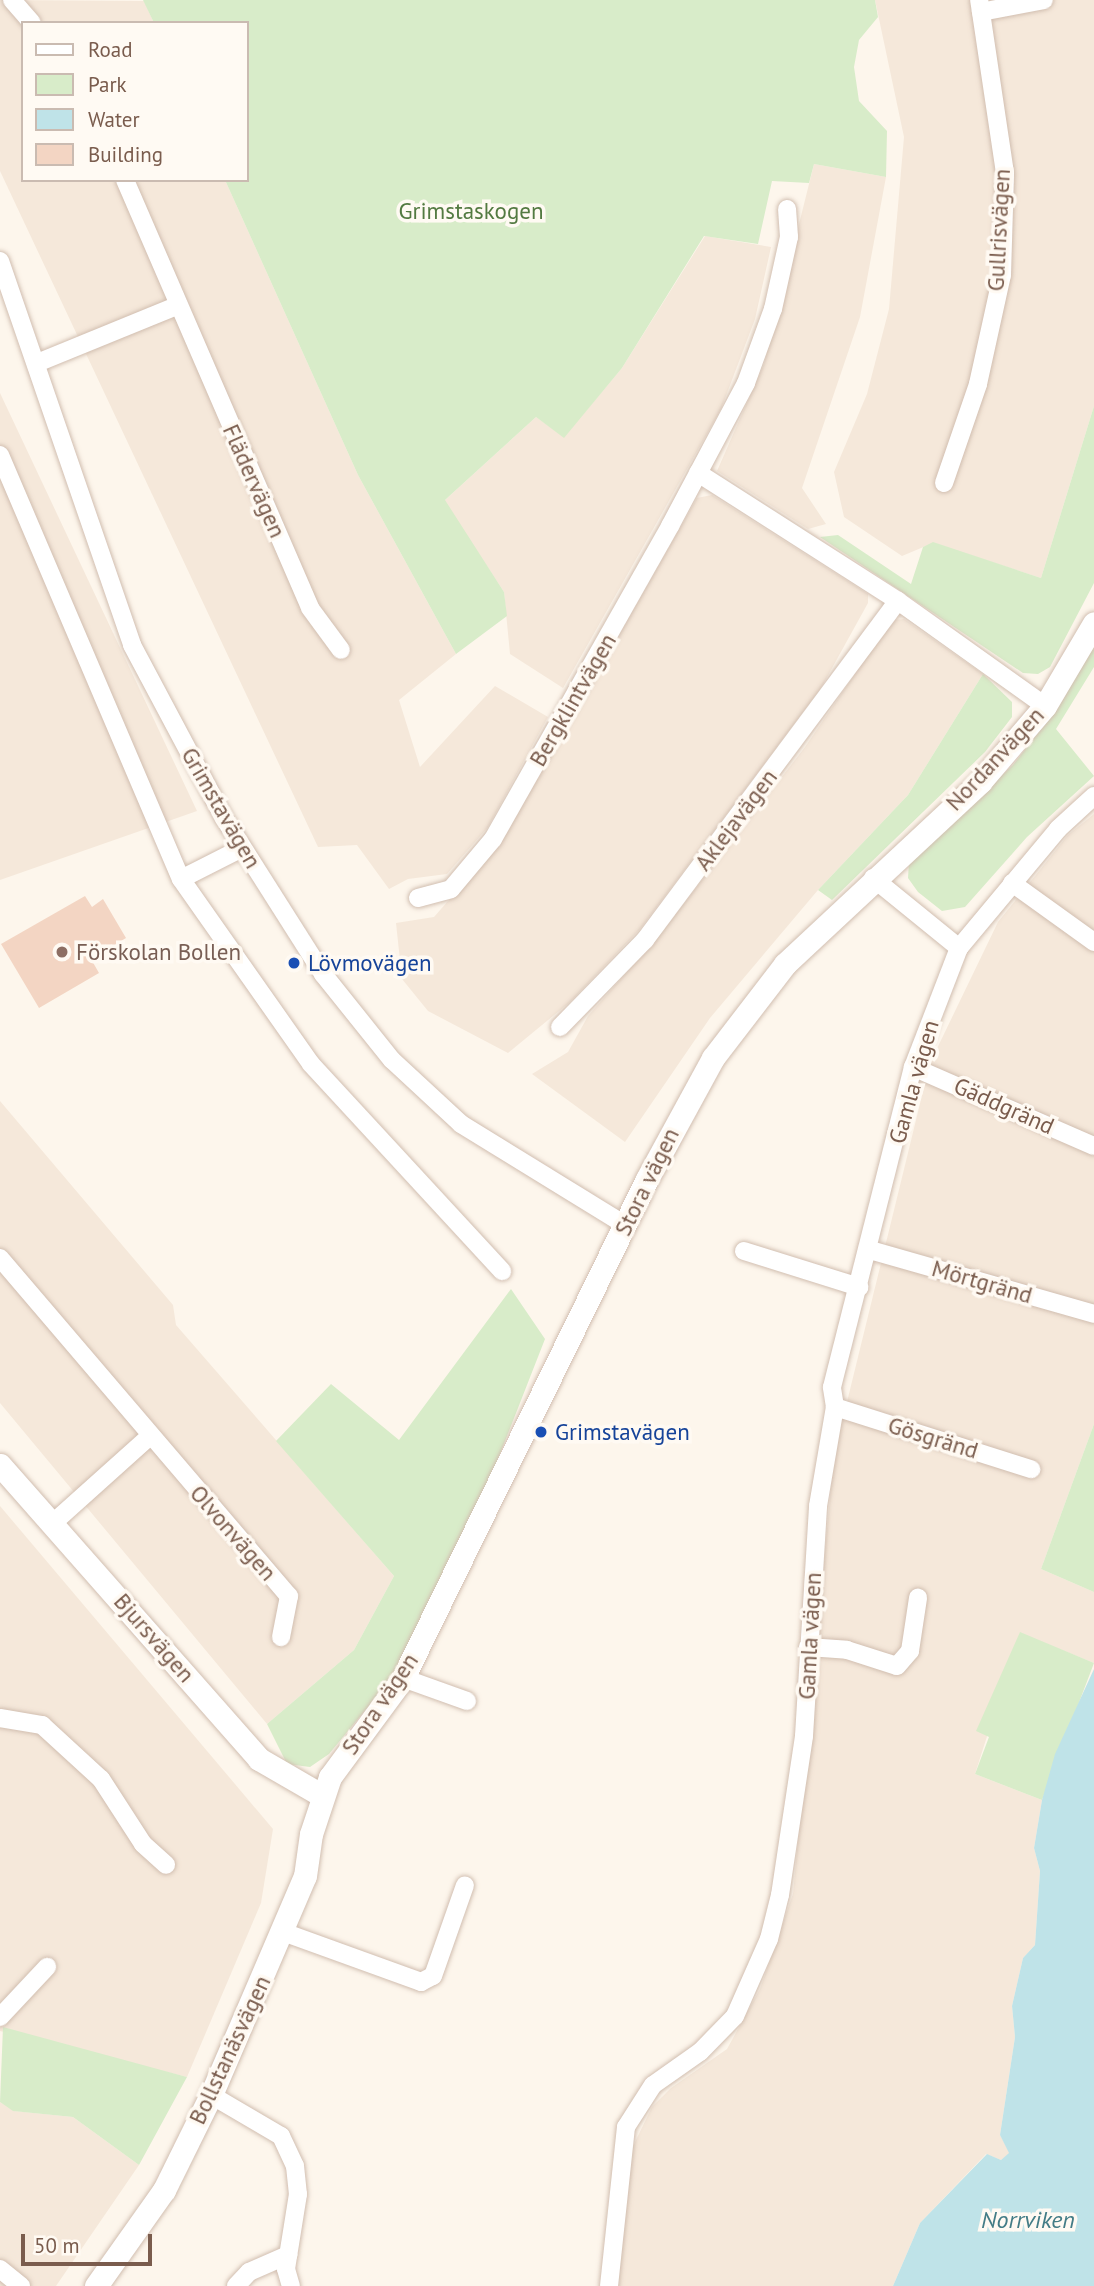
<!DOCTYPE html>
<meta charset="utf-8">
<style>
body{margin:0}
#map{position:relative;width:1094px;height:2286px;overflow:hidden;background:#fdf6ec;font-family:"PT Sans",sans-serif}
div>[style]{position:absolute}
.residential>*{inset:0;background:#f5e8da}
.green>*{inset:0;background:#d8ecc9}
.water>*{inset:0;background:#bfe3e8}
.building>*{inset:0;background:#f3d5c3}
.roads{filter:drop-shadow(0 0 2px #d1beb0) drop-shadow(0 0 2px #d1beb0)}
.minor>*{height:18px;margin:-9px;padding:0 9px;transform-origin:9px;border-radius:9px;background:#fff}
.tertiary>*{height:23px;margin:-11.5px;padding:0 11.5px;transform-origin:11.5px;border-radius:11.5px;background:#fff}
.dots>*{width:19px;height:19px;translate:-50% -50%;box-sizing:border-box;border:4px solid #fffaf3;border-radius:50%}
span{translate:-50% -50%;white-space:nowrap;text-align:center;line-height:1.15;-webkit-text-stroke:7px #fffaf3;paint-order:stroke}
.park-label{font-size:23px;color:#537a41}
.street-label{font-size:23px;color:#7a5c4d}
.education-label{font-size:23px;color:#785e54}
.left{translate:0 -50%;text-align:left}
.transit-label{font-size:23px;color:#164399}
.water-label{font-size:24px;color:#437c86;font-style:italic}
.legend{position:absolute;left:21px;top:21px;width:228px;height:161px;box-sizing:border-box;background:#fffaf3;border:2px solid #cabbb1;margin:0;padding:9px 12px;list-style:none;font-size:21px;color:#7a5c4d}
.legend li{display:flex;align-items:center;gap:14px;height:35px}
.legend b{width:35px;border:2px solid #cabbb1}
.scale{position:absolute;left:21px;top:2234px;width:131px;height:32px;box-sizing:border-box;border:4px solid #7a5c4d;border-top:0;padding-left:9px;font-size:21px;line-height:24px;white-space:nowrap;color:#7a5c4d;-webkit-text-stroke:5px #fffaf3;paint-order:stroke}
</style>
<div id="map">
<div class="residential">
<div style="clip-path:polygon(0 0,144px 1px,154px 23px,23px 23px,23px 180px,225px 180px,358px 475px,456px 654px,399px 700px,420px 767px,495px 686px,548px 717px,488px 827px,447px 874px,408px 879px,389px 889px,357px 845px,318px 847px,0 171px)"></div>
<div style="clip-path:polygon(875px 0,1094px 0,1094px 406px,1041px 578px,933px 543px,902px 556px,844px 517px,834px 472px,867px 394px,889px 309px,904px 137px)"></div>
<div style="clip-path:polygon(814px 164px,886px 177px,860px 317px,802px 488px,826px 524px,808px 529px,717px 471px,764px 364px)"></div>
<div style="clip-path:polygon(705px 236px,771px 247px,755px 319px,721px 409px,563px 688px,510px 654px,504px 592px,444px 501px,536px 417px,564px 437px,622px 368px)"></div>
<div style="clip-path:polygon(0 393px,197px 811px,0 880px)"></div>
<div style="clip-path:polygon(712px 495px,868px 594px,868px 603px,821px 688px,640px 929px,570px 1002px,508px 1053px,428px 1011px,402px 979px,396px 923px,434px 917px,505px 836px,697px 498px)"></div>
<div style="clip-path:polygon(904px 619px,983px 674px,908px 795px,818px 890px,710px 1018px,625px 1142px,532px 1074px,568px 1052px,588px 1016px,658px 937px,805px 747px,892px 620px)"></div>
<div style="clip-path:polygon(1094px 814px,1094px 1424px,1041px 1569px,1094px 1592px,1094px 1663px,1020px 1633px,975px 1774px,1042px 1800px,1034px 1848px,1040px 1871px,1035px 1945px,1023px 1958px,1012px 2006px,1015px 2037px,1000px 2135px,1010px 2153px,1001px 2160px,986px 2154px,920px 2223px,893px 2286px,615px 2286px,628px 2159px,636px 2140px,652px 2107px,671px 2088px,727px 2049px,760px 1989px,793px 1894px,834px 1455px,930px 1063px,998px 922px,1068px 835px)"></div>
<div style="clip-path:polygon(0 1101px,173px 1305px,176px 1325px,394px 1576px,354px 1650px,267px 1724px,0 1403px)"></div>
<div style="clip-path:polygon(0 1506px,273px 1829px,261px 1903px,187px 2077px,0 2031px)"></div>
<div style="clip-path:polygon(0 2102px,14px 2111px,73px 2117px,139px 2165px,56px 2286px,0 2286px)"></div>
</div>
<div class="green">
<div style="clip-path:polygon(143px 0,875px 0,878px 17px,859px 40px,854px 67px,859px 101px,887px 131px,886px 177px,814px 164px,809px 183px,772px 181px,758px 244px,704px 236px,622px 368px,564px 438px,536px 417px,445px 500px,504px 592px,507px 616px,456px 654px,358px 475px,225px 180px,247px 180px,247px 23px,154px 23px)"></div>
<div style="clip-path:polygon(1094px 406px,1094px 583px,1050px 667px,1038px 674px,1023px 673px,820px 537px,838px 535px,911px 584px,923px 547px,933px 542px,1041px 578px)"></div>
<div style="clip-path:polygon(1094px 644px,1094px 667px,1056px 729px,1094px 776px,1027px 837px,965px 907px,942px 911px,918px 892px,908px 878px,909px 862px,1013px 765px,1061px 703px)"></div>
<div style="clip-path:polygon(983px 674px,1012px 702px,1012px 717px,985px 752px,832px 900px,818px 890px,908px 795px)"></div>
<div style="clip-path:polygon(511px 1289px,545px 1339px,478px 1510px,400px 1668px,329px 1754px,310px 1767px,287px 1764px,267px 1724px,354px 1650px,394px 1576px,276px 1441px,331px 1384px,399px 1440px)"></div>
<div style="clip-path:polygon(1094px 1424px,1094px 1592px,1041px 1569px)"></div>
<div style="clip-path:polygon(1020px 1632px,1094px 1663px,1042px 1800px,975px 1774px,989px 1737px,976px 1731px)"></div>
<div style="clip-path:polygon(3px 2027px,187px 2077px,139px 2165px,73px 2117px,13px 2111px,0 2102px)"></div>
</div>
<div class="water">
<div style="clip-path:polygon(1094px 1669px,1094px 2286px,893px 2286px,920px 2223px,987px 2154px,1001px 2160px,1009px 2153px,1000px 2135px,1015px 2037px,1012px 2006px,1023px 1958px,1035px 1945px,1040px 1871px,1034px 1848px,1042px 1800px,1055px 1754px)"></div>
</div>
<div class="building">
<div style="clip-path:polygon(85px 896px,92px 907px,103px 899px,126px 938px,91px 959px,99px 973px,39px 1008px,1px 944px)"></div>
</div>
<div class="roads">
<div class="minor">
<div style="left:12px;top:0;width:30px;rotate:49deg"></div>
<div style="left:981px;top:12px;width:64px;rotate:-10.8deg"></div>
<div style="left:125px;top:180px;width:466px;rotate:66.6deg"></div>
<div style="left:310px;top:608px;width:52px;rotate:53.6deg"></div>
<div style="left:0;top:261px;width:406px;rotate:71deg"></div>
<div style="left:132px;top:645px;width:196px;rotate:62deg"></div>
<div style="left:224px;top:818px;width:185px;rotate:57.6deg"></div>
<div style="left:323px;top:974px;width:110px;rotate:51.3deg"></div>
<div style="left:392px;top:1060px;width:94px;rotate:42.8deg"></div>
<div style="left:461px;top:1124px;width:193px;rotate:31.6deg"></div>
<div style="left:37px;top:363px;width:151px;rotate:-22.2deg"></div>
<div style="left:0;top:455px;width:461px;rotate:66.9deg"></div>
<div style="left:181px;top:879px;width:226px;rotate:54.9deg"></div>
<div style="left:311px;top:1064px;width:282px;rotate:47.3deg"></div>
<div style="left:698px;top:473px;width:237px;rotate:32.6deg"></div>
<div style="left:898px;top:601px;width:181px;rotate:35.5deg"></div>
<div style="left:944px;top:483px;width:105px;rotate:-71deg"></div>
<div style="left:978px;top:384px;width:112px;rotate:-77.6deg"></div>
<div style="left:1002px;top:275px;width:102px;rotate:-88.3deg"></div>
<div style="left:1005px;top:173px;width:175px;rotate:-98.5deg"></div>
<div style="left:873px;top:878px;width:111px;rotate:39.1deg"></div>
<div style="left:959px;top:948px;width:155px;rotate:-50.2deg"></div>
<div style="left:1058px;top:829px;width:49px;rotate:-42.5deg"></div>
<div style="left:181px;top:879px;width:68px;rotate:-26.9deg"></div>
<div style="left:1012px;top:883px;width:101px;rotate:35.7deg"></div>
<div style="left:418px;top:898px;width:34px;rotate:-15deg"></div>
<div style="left:451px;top:889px;width:65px;rotate:-50deg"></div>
<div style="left:493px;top:839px;width:360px;rotate:-60.5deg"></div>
<div style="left:670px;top:526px;width:162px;rotate:-62deg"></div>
<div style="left:746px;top:383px;width:79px;rotate:-70deg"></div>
<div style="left:773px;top:309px;width:74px;rotate:-77.5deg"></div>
<div style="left:789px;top:237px;width:28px;rotate:-94deg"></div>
<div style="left:560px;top:1027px;width:122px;rotate:-45.7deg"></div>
<div style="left:645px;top:940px;width:423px;rotate:-53.3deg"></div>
<div style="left:913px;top:1067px;width:197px;rotate:23.6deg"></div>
<div style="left:870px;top:1250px;width:233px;rotate:15.9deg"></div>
<div style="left:744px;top:1251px;width:121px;rotate:17.4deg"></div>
<div style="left:0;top:1258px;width:445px;rotate:49.5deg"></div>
<div style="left:289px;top:1596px;width:42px;rotate:101deg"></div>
<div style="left:835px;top:1407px;width:206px;rotate:17.6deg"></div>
<div style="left:53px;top:1523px;width:129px;rotate:-41.9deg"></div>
<div style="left:808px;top:1647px;width:39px;rotate:4deg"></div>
<div style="left:847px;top:1650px;width:52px;rotate:17.7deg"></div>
<div style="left:897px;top:1666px;width:20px;rotate:-49deg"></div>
<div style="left:910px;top:1651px;width:54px;rotate:-81.4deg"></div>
<div style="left:403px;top:1678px;width:68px;rotate:19.8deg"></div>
<div style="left:0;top:1718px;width:43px;rotate:9.5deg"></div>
<div style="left:42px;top:1725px;width:80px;rotate:42.5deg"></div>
<div style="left:101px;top:1779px;width:77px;rotate:57.1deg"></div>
<div style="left:143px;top:1844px;width:31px;rotate:42deg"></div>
<div style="left:283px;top:1932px;width:147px;rotate:19.9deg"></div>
<div style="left:421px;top:1982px;width:13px;rotate:-27deg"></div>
<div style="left:433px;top:1976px;width:96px;rotate:-70.6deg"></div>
<div style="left:0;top:2017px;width:69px;rotate:-46.8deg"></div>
<div style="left:211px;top:2095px;width:81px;rotate:30.4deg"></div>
<div style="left:281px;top:2136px;width:33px;rotate:65deg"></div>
<div style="left:295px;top:2166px;width:28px;rotate:84deg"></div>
<div style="left:298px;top:2194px;width:76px;rotate:99.1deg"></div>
<div style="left:286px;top:2269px;width:18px;rotate:74deg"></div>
<div style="left:0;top:2269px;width:27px;rotate:39deg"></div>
<div style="left:236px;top:2286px;width:19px;rotate:-47deg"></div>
<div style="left:249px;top:2272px;width:43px;rotate:-23.6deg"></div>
<div style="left:609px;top:2286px;width:160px;rotate:-83.9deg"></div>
<div style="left:626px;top:2127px;width:50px;rotate:-57.3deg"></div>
<div style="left:653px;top:2085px;width:57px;rotate:-35.1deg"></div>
<div style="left:700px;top:2052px;width:50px;rotate:-45.8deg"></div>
<div style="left:735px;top:2016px;width:84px;rotate:-66.2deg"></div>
<div style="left:769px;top:1939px;width:45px;rotate:-76deg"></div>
<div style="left:780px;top:1895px;width:161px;rotate:-81.4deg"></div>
<div style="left:804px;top:1736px;width:230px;rotate:-86.5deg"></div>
<div style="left:818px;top:1506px;width:100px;rotate:-80.3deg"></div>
<div style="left:835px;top:1407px;width:20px;rotate:-99deg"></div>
<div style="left:832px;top:1387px;width:330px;rotate:-75.8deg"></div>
<div style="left:913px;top:1067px;width:128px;rotate:-68.9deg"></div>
</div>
<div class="tertiary">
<div style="left:0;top:1465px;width:392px;rotate:48.6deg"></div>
<div style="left:259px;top:1759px;width:72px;rotate:30.1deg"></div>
<div style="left:96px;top:2286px;width:118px;rotate:-54.7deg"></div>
<div style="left:164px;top:2190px;width:106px;rotate:-63.7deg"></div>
<div style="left:211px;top:2095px;width:238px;rotate:-66.8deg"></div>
<div style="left:305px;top:1876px;width:42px;rotate:-81.9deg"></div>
<div style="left:311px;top:1834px;width:60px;rotate:-71.6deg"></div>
<div style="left:330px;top:1777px;width:123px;rotate:-53.6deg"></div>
<div style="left:403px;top:1678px;width:555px;rotate:-63.94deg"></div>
<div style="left:647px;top:1179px;width:138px;rotate:-61.4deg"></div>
<div style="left:713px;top:1058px;width:118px;rotate:-52.5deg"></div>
<div style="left:785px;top:964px;width:267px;rotate:-43deg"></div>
<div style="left:980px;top:782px;width:100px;rotate:-49.5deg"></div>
<div style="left:1045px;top:706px;width:96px;rotate:-59.4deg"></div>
</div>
</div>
<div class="dots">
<div style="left:62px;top:952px;background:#8d6e63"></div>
<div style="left:294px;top:963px;background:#1a4fb4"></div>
<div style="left:541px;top:1432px;background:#1a4fb4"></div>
</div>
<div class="park-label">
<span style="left:471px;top:211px">Grimstaskogen</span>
</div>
<div class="street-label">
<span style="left:999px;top:230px;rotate:-87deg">Gullrisvägen</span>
<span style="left:254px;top:481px;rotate:66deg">Flädervägen</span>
<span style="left:573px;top:700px;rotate:-60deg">Bergklintvägen</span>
<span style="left:995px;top:759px;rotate:-47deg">Nordanvägen</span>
<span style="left:221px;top:808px;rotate:60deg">Grimstavägen</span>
<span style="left:736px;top:820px;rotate:-53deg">Aklejavägen</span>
<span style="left:914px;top:1082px;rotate:-74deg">Gamla vägen</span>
<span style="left:1004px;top:1106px;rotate:24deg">Gäddgränd</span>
<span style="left:647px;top:1182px;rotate:-64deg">Stora vägen</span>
<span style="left:982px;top:1282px;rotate:16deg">Mörtgränd</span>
<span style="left:933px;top:1438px;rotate:17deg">Gösgränd</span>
<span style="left:233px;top:1533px;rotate:49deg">Olvonvägen</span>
<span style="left:810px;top:1636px;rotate:-87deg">Gamla vägen</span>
<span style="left:154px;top:1638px;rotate:49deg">Bjursvägen</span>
<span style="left:380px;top:1704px;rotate:-56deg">Stora vägen</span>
<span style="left:230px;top:2050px;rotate:-65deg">Bollstanäsvägen</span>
</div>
<div class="education-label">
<span class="left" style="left:76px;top:952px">Förskolan Bollen</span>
</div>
<div class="transit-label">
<span class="left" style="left:308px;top:963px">Lövmovägen</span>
<span class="left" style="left:555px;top:1432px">Grimstavägen</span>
</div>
<div class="water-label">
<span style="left:1028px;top:2220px">Norrviken</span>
</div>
<ul class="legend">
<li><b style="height:9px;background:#fff"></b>Road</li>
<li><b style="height:19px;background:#d8ecc9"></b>Park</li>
<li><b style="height:19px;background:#bfe3e8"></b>Water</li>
<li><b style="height:19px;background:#f3d5c3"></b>Building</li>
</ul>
<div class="scale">50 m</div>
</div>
